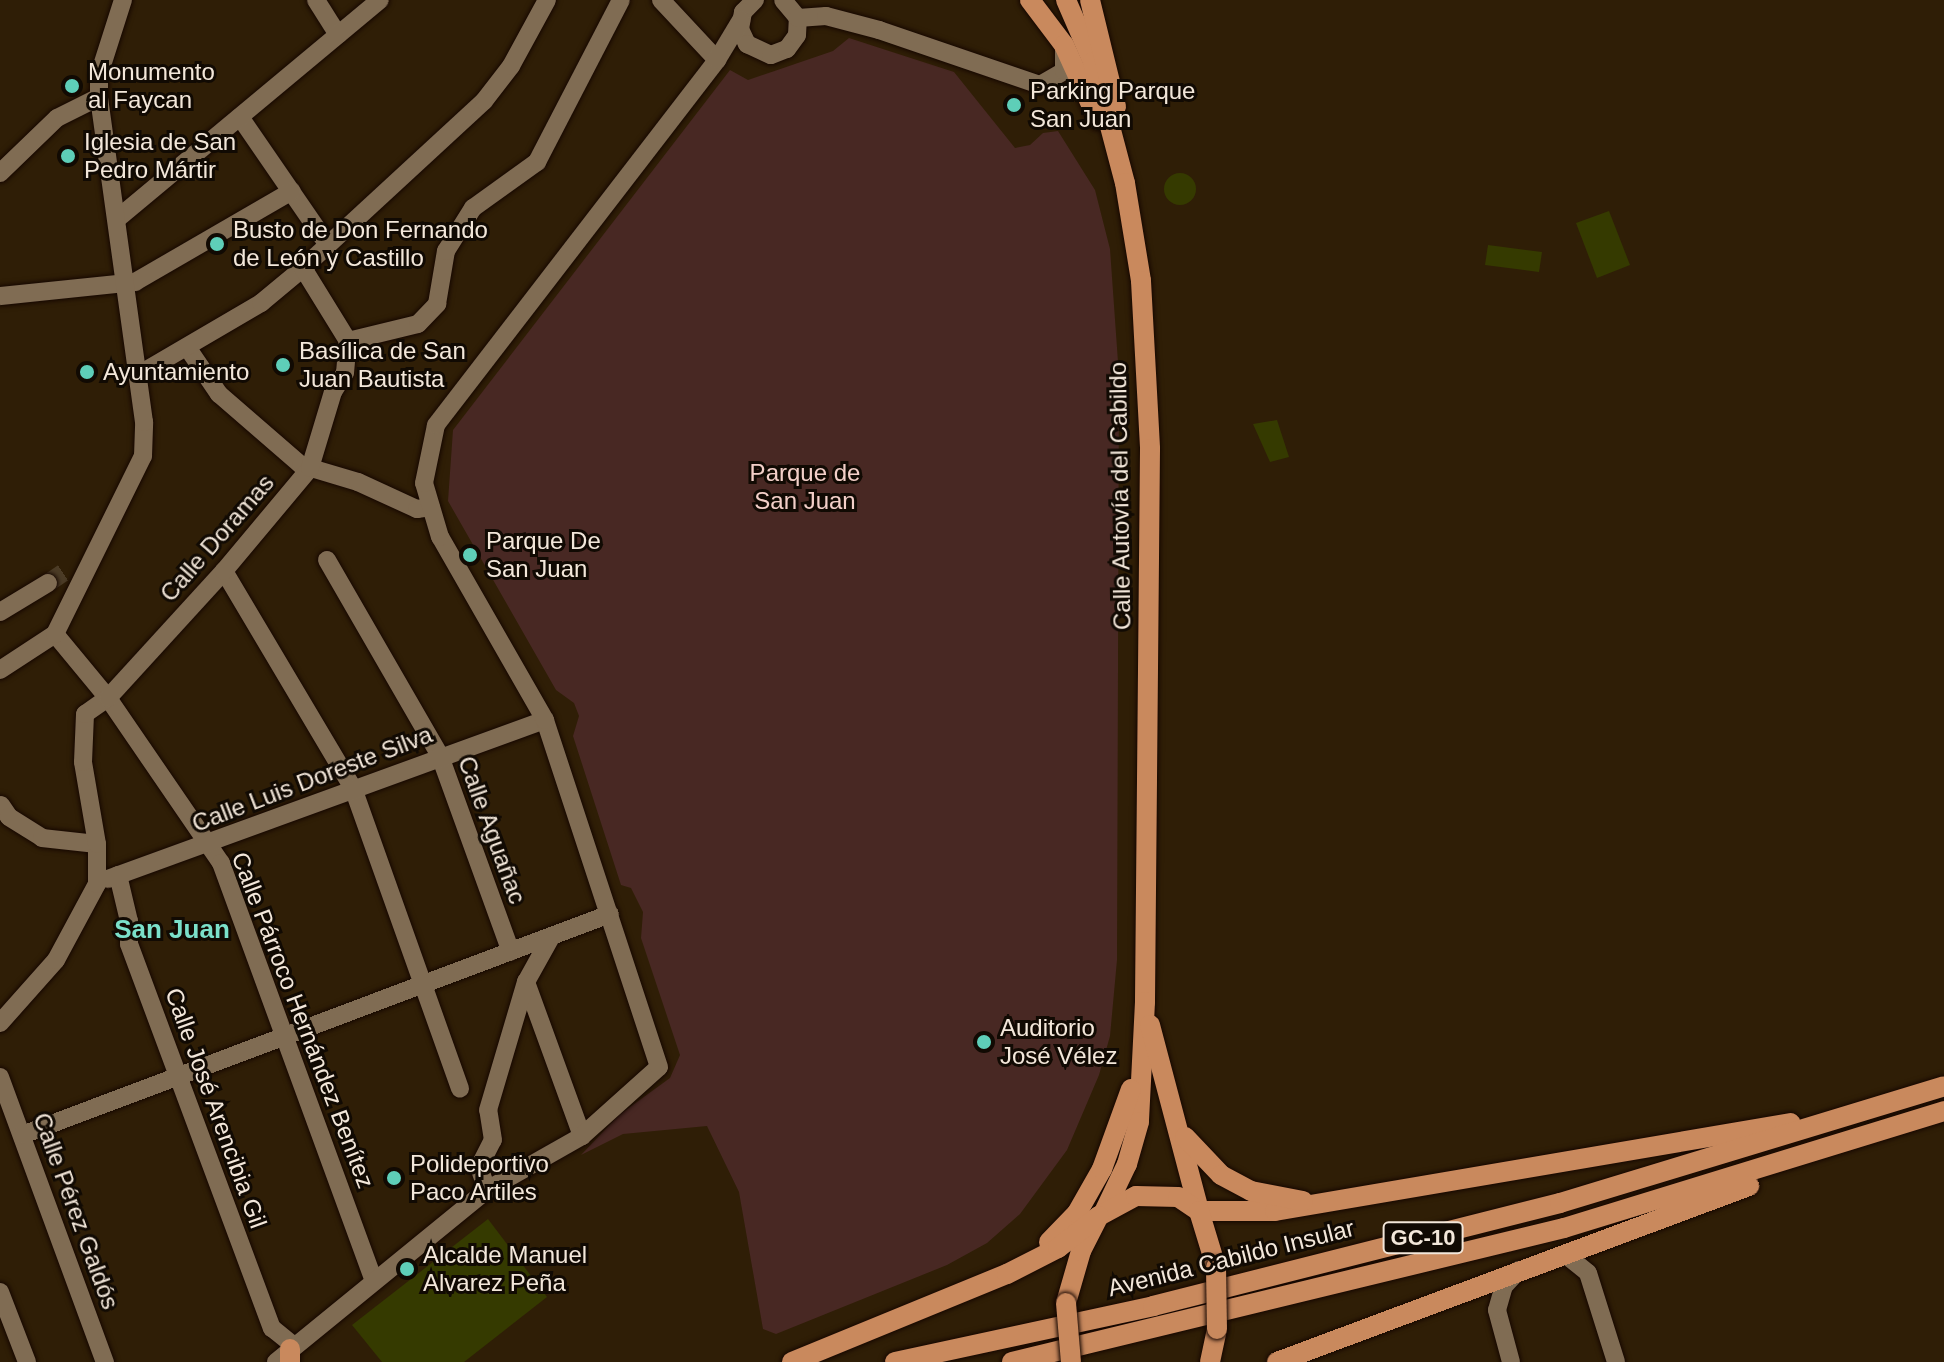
<!DOCTYPE html>
<meta charset="utf-8">
<style>
body{margin:0}
#map{position:relative;width:1944px;height:1362px;overflow:hidden;background:#2f1e06;font-family:Helvetica,sans-serif}
div>[style]{position:absolute}
.green>*{inset:0;background:#482823}
.water>*{inset:0;background:#353a00}
.round{border-radius:50%}
.minor-tunnel>*{height:18px;margin-top:-9px;transform-origin:0;background:repeating-linear-gradient(90deg,#4c3c26 0 18px,transparent 0 27px)}
.roads{filter:drop-shadow(0 0 2px #160700) drop-shadow(0 0 2px #160700)}
.minor>*{height:18px;margin:-9px;padding:0 9px;transform-origin:9px;border-radius:9px;background:#806c53}
.major>*{height:20px;margin:-10px;padding:0 10px;transform-origin:10px;border-radius:10px;background:#c9895d}
.bridges{filter:drop-shadow(0 0 2px #160700) drop-shadow(0 0 2px #160700)}
.major-bridge>*{height:20px;margin:-10px;padding:0 10px;transform-origin:10px;border-radius:10px;background:#c9895d}
.dots>*{width:22px;height:22px;translate:-50% -50%;box-sizing:border-box;border:4px solid #110a03;border-radius:50%}
span{translate:-50% -50%;white-space:nowrap;text-align:center;line-height:1.15;-webkit-text-stroke:6px #110a03;paint-order:stroke}
.shield-label span{padding:2px 6px;background:#110a03;border:2px solid;border-radius:6px;-webkit-text-stroke-width:0}
.shield-label{font-size:22px;color:#f3e7da;font-weight:700}
.poi-label{font-size:24px;color:#f3e7da}
.left{translate:0 -50%;text-align:left}
.park-label{font-size:24px;color:#f3cfc8}
.street-label{font-size:24px;color:#f3e7da}
.neighbourhood-label{font-size:26px;color:#7be0ca;font-weight:700}
</style>
<div id="map">
<div class="green">
<div style="clip-path:polygon(849px 38px,954px 72px,1015px 148px,1030px 145px,1043px 133px,1058px 131px,1095px 190px,1110px 249px,1119px 376px,1117px 960px,1110px 1036px,1099px 1075px,1067px 1150px,1020px 1214px,987px 1243px,947px 1265px,776px 1334px,763px 1329px,739px 1192px,707px 1126px,623px 1134px,581px 1155px,619px 1115px,670px 1078px,680px 1055px,641px 938px,643px 912px,631px 888px,621px 885px,573px 736px,579px 716px,574px 703px,556px 690px,448px 501px,453px 430px,730px 70px,748px 80px,833px 51px)"></div>
</div>
<div class="water">
<div class="round" style="left:1164px;top:173px;width:32px;height:32px"></div>
<div style="clip-path:polygon(1609px 211px,1630px 265px,1597px 278px,1576px 223px)"></div>
<div style="clip-path:polygon(1488px 245px,1542px 252px,1539px 272px,1485px 265px)"></div>
<div style="clip-path:polygon(1277px 420px,1289px 457px,1270px 462px,1253px 424px)"></div>
<div style="clip-path:polygon(488px 1219px,547px 1297px,464px 1362px,382px 1362px,352px 1325px)"></div>
</div>
<div class="minor-tunnel">
<div style="left:48px;top:583px;width:25px;rotate:-34deg"></div>
</div>
<div class="roads">
<div class="minor">
<div style="left:316px;top:0;width:41px;rotate:57.8deg"></div>
<div style="left:661px;top:0;width:82px;rotate:47deg"></div>
<div style="left:755px;top:0;width:17px;rotate:135deg"></div>
<div style="left:743px;top:12px;width:17px;rotate:100deg"></div>
<div style="left:740px;top:29px;width:17px;rotate:65deg"></div>
<div style="left:747px;top:44px;width:26px;rotate:25deg"></div>
<div style="left:771px;top:55px;width:17px;rotate:-21deg"></div>
<div style="left:787px;top:49px;width:17px;rotate:-54deg"></div>
<div style="left:797px;top:35px;width:17px;rotate:-87deg"></div>
<div style="left:798px;top:18px;width:23px;rotate:-130deg"></div>
<div style="left:798px;top:18px;width:28px;rotate:-4deg"></div>
<div style="left:826px;top:16px;width:55px;rotate:14.8deg"></div>
<div style="left:879px;top:30px;width:170px;rotate:18.9deg"></div>
<div style="left:1040px;top:85px;width:28px;rotate:-30deg"></div>
<div style="left:1064px;top:71px;width:24px;rotate:-90deg"></div>
<div style="left:240px;top:117px;width:152px;rotate:55.5deg"></div>
<div style="left:0;top:173px;width:79px;rotate:-44deg"></div>
<div style="left:57px;top:118px;width:47px;rotate:-26.6deg"></div>
<div style="left:117px;top:219px;width:342px;rotate:-39.8deg"></div>
<div style="left:0;top:296px;width:136px;rotate:-5.9deg"></div>
<div style="left:135px;top:282px;width:181px;rotate:-30.1deg"></div>
<div style="left:348px;top:341px;width:72px;rotate:-13.7deg"></div>
<div style="left:418px;top:324px;width:28px;rotate:-46deg"></div>
<div style="left:437px;top:304px;width:54px;rotate:-80.4deg"></div>
<div style="left:446px;top:251px;width:51px;rotate:-57.9deg"></div>
<div style="left:473px;top:208px;width:79px;rotate:-35.7deg"></div>
<div style="left:537px;top:162px;width:182px;rotate:-62.6deg"></div>
<div style="left:187px;top:347px;width:57px;rotate:55.8deg"></div>
<div style="left:219px;top:394px;width:108px;rotate:40.9deg"></div>
<div style="left:301px;top:465px;width:59px;rotate:16.6deg"></div>
<div style="left:358px;top:482px;width:65px;rotate:24.6deg"></div>
<div style="left:417px;top:509px;width:14px;rotate:-8deg"></div>
<div style="left:138px;top:375px;width:143px;rotate:-30.3deg"></div>
<div style="left:261px;top:303px;width:55px;rotate:-39.8deg"></div>
<div style="left:303px;top:268px;width:246px;rotate:-42.7deg"></div>
<div style="left:484px;top:101px;width:44px;rotate:-52.4deg"></div>
<div style="left:511px;top:66px;width:75px;rotate:-61.4deg"></div>
<div style="left:327px;top:560px;width:226px;rotate:60deg"></div>
<div style="left:440px;top:756px;width:208px;rotate:70.1deg"></div>
<div style="left:224px;top:571px;width:252px;rotate:59.3deg"></div>
<div style="left:353px;top:788px;width:319px;rotate:70.4deg"></div>
<div style="left:0;top:612px;width:56px;rotate:-31.1deg"></div>
<div style="left:55px;top:634px;width:83px;rotate:50.4deg"></div>
<div style="left:108px;top:698px;width:200px;rotate:55.6deg"></div>
<div style="left:221px;top:863px;width:442px;rotate:69.9deg"></div>
<div style="left:0;top:670px;width:66px;rotate:-33.2deg"></div>
<div style="left:55px;top:634px;width:199px;rotate:-63.7deg"></div>
<div style="left:143px;top:456px;width:34px;rotate:-88deg"></div>
<div style="left:144px;top:422px;width:328px;rotate:-97.9deg"></div>
<div style="left:99px;top:97px;width:22px;rotate:-90deg"></div>
<div style="left:99px;top:75px;width:79px;rotate:-72.3deg"></div>
<div style="left:1px;top:805px;width:14px;rotate:56deg"></div>
<div style="left:9px;top:817px;width:39px;rotate:32deg"></div>
<div style="left:42px;top:838px;width:55px;rotate:6.2deg"></div>
<div style="left:118px;top:875px;width:47px;rotate:76.6deg"></div>
<div style="left:129px;top:921px;width:23px;rotate:90deg"></div>
<div style="left:129px;top:944px;width:410px;rotate:69.6deg"></div>
<div style="left:272px;top:1328px;width:28px;rotate:39deg"></div>
<div style="left:108px;top:879px;width:465px;rotate:-20deg"></div>
<div style="left:551px;top:937px;width:51px;rotate:119.1deg"></div>
<div style="left:526px;top:982px;width:164px;rotate:70deg"></div>
<div style="left:0;top:1023px;width:84px;rotate:-48.4deg"></div>
<div style="left:56px;top:960px;width:86px;rotate:-61.7deg"></div>
<div style="left:97px;top:884px;width:40px;rotate:-90deg"></div>
<div style="left:97px;top:844px;width:83px;rotate:-99.7deg"></div>
<div style="left:83px;top:762px;width:48px;rotate:-87.6deg"></div>
<div style="left:85px;top:714px;width:28px;rotate:-35deg"></div>
<div style="left:108px;top:698px;width:172px;rotate:-47.6deg"></div>
<div style="left:224px;top:571px;width:134px;rotate:-50.1deg"></div>
<div style="left:310px;top:468px;width:79px;rotate:-73.2deg"></div>
<div style="left:333px;top:392px;width:22px;rotate:-58deg"></div>
<div style="left:345px;top:373px;width:32px;rotate:-85deg"></div>
<div style="left:348px;top:341px;width:86px;rotate:-121.7deg"></div>
<div style="left:0;top:1077px;width:304px;rotate:69.8deg"></div>
<div style="left:22px;top:1135px;width:628px;rotate:-20.6deg"></div>
<div style="left:487px;top:1190px;width:24px;rotate:-109deg"></div>
<div style="left:479px;top:1167px;width:30px;rotate:-63deg"></div>
<div style="left:493px;top:1140px;width:30px;rotate:-99deg"></div>
<div style="left:488px;top:1110px;width:134px;rotate:-73.5deg"></div>
<div style="left:1566px;top:1255px;width:28px;rotate:39deg"></div>
<div style="left:1588px;top:1273px;width:93px;rotate:72.5deg"></div>
<div style="left:0;top:1292px;width:75px;rotate:68.9deg"></div>
<div style="left:276px;top:1362px;width:272px;rotate:-39.2deg"></div>
<div style="left:487px;top:1190px;width:109px;rotate:-29.6deg"></div>
<div style="left:582px;top:1136px;width:103px;rotate:-41.9deg"></div>
<div style="left:659px;top:1067px;width:365px;rotate:-108.2deg"></div>
<div style="left:545px;top:720px;width:211px;rotate:-119.8deg"></div>
<div style="left:440px;top:537px;width:56px;rotate:-106.5deg"></div>
<div style="left:424px;top:483px;width:59px;rotate:-78.3deg"></div>
<div style="left:436px;top:425px;width:461px;rotate:-52.4deg"></div>
<div style="left:717px;top:60px;width:47px;rotate:-59deg"></div>
<div style="left:1511px;top:1362px;width:54px;rotate:-105.1deg"></div>
<div style="left:1497px;top:1310px;width:25px;rotate:-74deg"></div>
<div style="left:1504px;top:1286px;width:22px;rotate:-47deg"></div>
</div>
<div class="major">
<div style="left:1030px;top:0;width:56px;rotate:52.9deg"></div>
<div style="left:1064px;top:45px;width:82px;rotate:65.6deg"></div>
<div style="left:1066px;top:0;width:68px;rotate:66.5deg"></div>
<div style="left:1093px;top:62px;width:125px;rotate:75.2deg"></div>
<div style="left:1125px;top:183px;width:99px;rotate:80.7deg"></div>
<div style="left:1141px;top:281px;width:168px;rotate:86.9deg"></div>
<div style="left:1150px;top:449px;width:553px;rotate:90.52deg"></div>
<div style="left:1145px;top:1002px;width:120px;rotate:92.9deg"></div>
<div style="left:1139px;top:1122px;width:44px;rotate:105.9deg"></div>
<div style="left:1127px;top:1164px;width:51px;rotate:115.6deg"></div>
<div style="left:1090px;top:0;width:110px;rotate:76.3deg"></div>
<div style="left:1150px;top:1025px;width:192px;rotate:75.2deg"></div>
<div style="left:1199px;top:1211px;width:76px"></div>
<div style="left:1275px;top:1211px;width:523px;rotate:-9.68deg"></div>
<div style="left:1185px;top:1137px;width:52px;rotate:46.5deg"></div>
<div style="left:1221px;top:1175px;width:34px;rotate:28deg"></div>
<div style="left:1251px;top:1191px;width:53px;rotate:10.9deg"></div>
<div style="left:1049px;top:1242px;width:40px;rotate:-46deg"></div>
<div style="left:1077px;top:1213px;width:51px;rotate:-60.4deg"></div>
<div style="left:1102px;top:1169px;width:85px;rotate:-70.1deg"></div>
<div style="left:1066px;top:1303px;width:54px;rotate:-73.9deg"></div>
<div style="left:1081px;top:1251px;width:39px;rotate:-63deg"></div>
<div style="left:1099px;top:1216px;width:42px;rotate:-28.4deg"></div>
<div style="left:1136px;top:1196px;width:42px;rotate:1.4deg"></div>
<div style="left:1178px;top:1197px;width:25px;rotate:34deg"></div>
<div style="left:1199px;top:1211px;width:59px;rotate:73.1deg"></div>
<div style="left:290px;top:1362px;width:13px;rotate:-90deg"></div>
<div style="left:792px;top:1362px;width:232px;rotate:-22.3deg"></div>
<div style="left:1007px;top:1274px;width:57px;rotate:-27deg"></div>
<div style="left:1058px;top:1248px;width:52px;rotate:-38deg"></div>
<div style="left:895px;top:1362px;width:264px;rotate:-12.2deg"></div>
<div style="left:1153px;top:1306px;width:420px;rotate:-14.2deg"></div>
<div style="left:1560px;top:1203px;width:401px;rotate:-16.9deg"></div>
<div style="left:1012px;top:1362px;width:568px;rotate:-13.64deg"></div>
<div style="left:1564px;top:1228px;width:398px;rotate:-17.1deg"></div>
<div style="left:1210px;top:1362px;width:34px;rotate:-78deg"></div>
<div style="left:1277px;top:1362px;width:504px;rotate:-20.45deg"></div>
</div>
</div>
<div class="bridges">
<div class="major-bridge">
<div style="left:1216px;top:1267px;width:62px;rotate:89.1deg"></div>
<div style="left:1066px;top:1303px;width:59px;rotate:85.2deg"></div>
</div>
</div>
<div class="dots">
<div style="left:72px;top:86px;background:#5eceb8"></div>
<div style="left:1014px;top:105px;background:#5eceb8"></div>
<div style="left:68px;top:156px;background:#5eceb8"></div>
<div style="left:217px;top:244px;background:#5eceb8"></div>
<div style="left:283px;top:365px;background:#5eceb8"></div>
<div style="left:87px;top:372px;background:#5eceb8"></div>
<div style="left:470px;top:555px;background:#5eceb8"></div>
<div style="left:984px;top:1042px;background:#5eceb8"></div>
<div style="left:394px;top:1178px;background:#5eceb8"></div>
<div style="left:407px;top:1269px;background:#5eceb8"></div>
</div>
<div class="shield-label">
<span style="left:1423px;top:1238px">GC-10</span>
</div>
<div class="poi-label">
<span class="left" style="left:88px;top:86px">Monumento<br>al Faycan</span>
<span class="left" style="left:1030px;top:105px">Parking Parque<br>San Juan</span>
<span class="left" style="left:84px;top:156px">Iglesia de San<br>Pedro Mártir</span>
<span class="left" style="left:233px;top:244px">Busto de Don Fernando<br>de León y Castillo</span>
<span class="left" style="left:299px;top:365px">Basílica de San<br>Juan Bautista</span>
<span class="left" style="left:103px;top:372px">Ayuntamiento</span>
<span class="left" style="left:486px;top:555px">Parque De<br>San Juan</span>
<span class="left" style="left:1000px;top:1042px">Auditorio<br>José Vélez</span>
<span class="left" style="left:410px;top:1178px">Polideportivo<br>Paco Artiles</span>
<span class="left" style="left:423px;top:1269px">Alcalde Manuel<br>Alvarez Peña</span>
</div>
<div class="park-label">
<span style="left:805px;top:487px">Parque de<br>San Juan</span>
</div>
<div class="street-label">
<span style="left:1120px;top:496px;rotate:-91deg">Calle Autovía del Cabildo</span>
<span style="left:217px;top:538px;rotate:-49deg">Calle Doramas</span>
<span style="left:312px;top:779px;rotate:-21deg">Calle Luis Doreste Silva</span>
<span style="left:492px;top:830px;rotate:70deg">Calle Aguañac</span>
<span style="left:303px;top:1020px;rotate:69deg">Calle Párroco Hernández Benítez</span>
<span style="left:216px;top:1108px;rotate:70deg">Calle José Arencibia Gil</span>
<span style="left:76px;top:1211px;rotate:70deg">Calle Pérez Galdós</span>
<span style="left:1231px;top:1258px;rotate:-14deg">Avenida Cabildo Insular</span>
</div>
<div class="neighbourhood-label">
<span style="left:172px;top:930px">San Juan</span>
</div>
</div>
